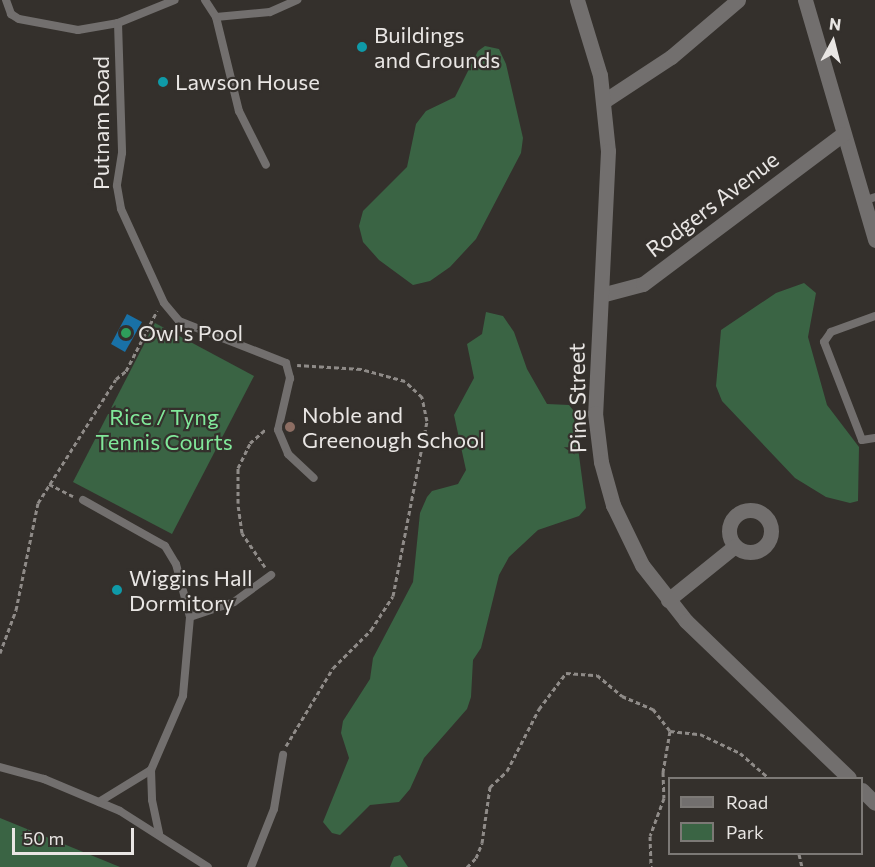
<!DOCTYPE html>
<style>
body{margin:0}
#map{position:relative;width:875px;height:867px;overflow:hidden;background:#34302c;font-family:Commissioner,sans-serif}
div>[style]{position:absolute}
.green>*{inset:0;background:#3a6444}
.water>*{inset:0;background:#1971a7}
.path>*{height:3px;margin-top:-1.5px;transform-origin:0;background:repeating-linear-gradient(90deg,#8f8b88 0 4.5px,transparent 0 7.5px)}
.service>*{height:8px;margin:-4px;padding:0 4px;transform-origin:4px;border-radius:4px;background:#726f6e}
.minor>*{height:15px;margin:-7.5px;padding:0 7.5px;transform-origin:7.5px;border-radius:7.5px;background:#726f6e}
.minor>.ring{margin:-7.5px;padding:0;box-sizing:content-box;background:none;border:15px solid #726f6e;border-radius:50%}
.tertiary>*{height:15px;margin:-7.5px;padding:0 7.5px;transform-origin:7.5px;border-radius:7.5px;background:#726f6e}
.dots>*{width:16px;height:16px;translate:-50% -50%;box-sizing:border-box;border:3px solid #34302c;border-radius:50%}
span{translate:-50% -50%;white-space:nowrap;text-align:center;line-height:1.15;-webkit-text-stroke:4.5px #34302c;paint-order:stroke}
.poi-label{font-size:22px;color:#e9e6e4}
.left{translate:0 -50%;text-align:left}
.street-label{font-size:22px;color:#e9e6e4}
.park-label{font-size:22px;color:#81e89a}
.legend{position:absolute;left:668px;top:777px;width:195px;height:78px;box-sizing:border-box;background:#34302c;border:2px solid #7c7976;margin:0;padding:8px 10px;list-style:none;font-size:18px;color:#e9e6e4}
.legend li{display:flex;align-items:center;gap:12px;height:30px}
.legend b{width:30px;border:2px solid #7c7976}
.north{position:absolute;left:803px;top:12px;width:60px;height:60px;-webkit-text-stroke:4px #34302c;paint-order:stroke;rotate:7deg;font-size:16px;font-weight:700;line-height:24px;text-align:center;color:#e9e6e4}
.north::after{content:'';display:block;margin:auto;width:21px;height:27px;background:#e9e6e4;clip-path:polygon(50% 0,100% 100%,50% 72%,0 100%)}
.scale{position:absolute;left:12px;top:828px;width:122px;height:27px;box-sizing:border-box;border:3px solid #e9e6e4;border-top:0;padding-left:8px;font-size:18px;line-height:21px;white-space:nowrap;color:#e9e6e4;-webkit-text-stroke:4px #34302c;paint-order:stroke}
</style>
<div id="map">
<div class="green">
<div style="clip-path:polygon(485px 46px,499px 49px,506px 64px,523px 138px,521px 153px,476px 239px,450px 267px,430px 281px,413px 285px,379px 260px,363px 242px,359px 226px,363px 211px,407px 167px,416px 124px,426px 111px,455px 97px,478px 51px)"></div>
<div style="clip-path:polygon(804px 283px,816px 293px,808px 337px,827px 405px,859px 447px,858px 501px,850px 503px,826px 497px,795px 478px,722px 401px,716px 386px,721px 330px,776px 293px)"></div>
<div style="clip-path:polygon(486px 312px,503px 316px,514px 332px,527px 369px,547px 404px,569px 405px,573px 410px,586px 508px,579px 516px,538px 530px,509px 557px,499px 575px,481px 648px,473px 660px,471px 697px,467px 709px,424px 758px,410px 789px,399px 802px,370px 805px,340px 835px,332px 833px,323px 822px,349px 758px,341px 733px,343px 721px,370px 679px,373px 658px,413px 582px,420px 513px,427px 497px,432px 491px,458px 484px,466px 470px,454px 415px,474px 378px,467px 344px,482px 334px)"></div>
<div style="clip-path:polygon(155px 323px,254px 376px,172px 534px,73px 482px)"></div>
<div style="clip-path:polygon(0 818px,120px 867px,0 867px)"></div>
<div style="clip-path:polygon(400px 855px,408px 867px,390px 867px,394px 857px)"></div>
</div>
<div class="water">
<div style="clip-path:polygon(127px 314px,142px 322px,125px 352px,111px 344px)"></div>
</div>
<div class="path">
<div style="left:49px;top:484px;width:27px;rotate:27deg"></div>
<div style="left:265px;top:567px;width:41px;rotate:-124.1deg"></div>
<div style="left:242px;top:533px;width:30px;rotate:-98deg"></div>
<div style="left:238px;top:503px;width:35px;rotate:-90deg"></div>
<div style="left:238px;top:468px;width:28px;rotate:-64deg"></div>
<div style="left:250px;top:443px;width:21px;rotate:-41deg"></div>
<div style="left:0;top:653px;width:46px;rotate:-69.6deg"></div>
<div style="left:16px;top:610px;width:109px;rotate:-78.4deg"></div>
<div style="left:38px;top:503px;width:146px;rotate:-57.8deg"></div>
<div style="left:116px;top:379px;width:13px;rotate:-39deg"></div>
<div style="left:126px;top:371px;width:68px;rotate:-62.7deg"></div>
<div style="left:670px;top:731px;width:30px;rotate:6deg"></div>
<div style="left:700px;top:734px;width:44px;rotate:25.4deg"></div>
<div style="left:740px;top:753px;width:38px;rotate:41deg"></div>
<div style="left:286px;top:746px;width:91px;rotate:-58.9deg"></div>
<div style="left:333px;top:668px;width:54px;rotate:-45deg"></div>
<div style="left:371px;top:630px;width:40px;rotate:-57.1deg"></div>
<div style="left:393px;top:596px;width:178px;rotate:-79deg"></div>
<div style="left:427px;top:421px;width:25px;rotate:-102deg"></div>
<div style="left:422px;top:397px;width:23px;rotate:-137deg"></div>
<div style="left:405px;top:381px;width:46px;rotate:-164.7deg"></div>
<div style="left:361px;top:369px;width:64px;rotate:-176.4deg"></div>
<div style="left:799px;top:854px;width:13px;rotate:77deg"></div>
<div style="left:467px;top:867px;width:13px;rotate:-45deg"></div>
<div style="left:476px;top:858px;width:16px;rotate:-68deg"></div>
<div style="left:482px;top:843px;width:57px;rotate:-81.9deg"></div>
<div style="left:490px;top:787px;width:23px;rotate:-43deg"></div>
<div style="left:507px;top:771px;width:70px;rotate:-62.7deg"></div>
<div style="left:539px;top:709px;width:45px;rotate:-53.1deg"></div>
<div style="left:566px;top:673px;width:31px;rotate:4deg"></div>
<div style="left:597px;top:675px;width:33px;rotate:40deg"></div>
<div style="left:622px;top:696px;width:34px;rotate:23deg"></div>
<div style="left:653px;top:709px;width:28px;rotate:52deg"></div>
<div style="left:670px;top:731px;width:42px;rotate:99.7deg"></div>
<div style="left:663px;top:772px;width:26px;rotate:88deg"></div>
<div style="left:664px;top:798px;width:40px;rotate:110.2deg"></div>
<div style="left:650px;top:836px;width:31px;rotate:88deg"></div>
</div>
<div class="service">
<div style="left:6px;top:0;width:15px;rotate:70deg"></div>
<div style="left:11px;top:14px;width:9px;rotate:32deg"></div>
<div style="left:19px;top:19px;width:60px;rotate:10.6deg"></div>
<div style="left:78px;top:30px;width:41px;rotate:-9.9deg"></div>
<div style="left:118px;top:23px;width:61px;rotate:-22deg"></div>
<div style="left:205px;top:0;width:20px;rotate:57deg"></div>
<div style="left:216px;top:17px;width:97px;rotate:76.3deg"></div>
<div style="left:239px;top:111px;width:60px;rotate:63.4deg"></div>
<div style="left:216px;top:17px;width:54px;rotate:-5.3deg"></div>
<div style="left:270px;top:12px;width:30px;rotate:-24deg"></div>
<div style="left:118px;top:23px;width:130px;rotate:88.2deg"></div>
<div style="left:122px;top:153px;width:33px;rotate:99deg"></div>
<div style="left:117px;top:186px;width:23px;rotate:80deg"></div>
<div style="left:121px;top:209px;width:103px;rotate:65.4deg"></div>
<div style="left:164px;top:303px;width:23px;rotate:50deg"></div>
<div style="left:179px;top:321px;width:115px;rotate:21.4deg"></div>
<div style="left:286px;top:363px;width:16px;rotate:75deg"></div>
<div style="left:290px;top:378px;width:53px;rotate:103deg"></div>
<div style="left:278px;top:430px;width:26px;rotate:67deg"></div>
<div style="left:288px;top:454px;width:35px;rotate:43deg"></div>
<div style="left:863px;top:201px;width:13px;rotate:-18deg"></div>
<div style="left:875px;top:316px;width:47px;rotate:160deg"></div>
<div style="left:831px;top:332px;width:12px;rotate:125deg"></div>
<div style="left:824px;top:342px;width:105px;rotate:68.8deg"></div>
<div style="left:862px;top:440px;width:13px;rotate:-9deg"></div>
<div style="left:83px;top:500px;width:94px;rotate:29.3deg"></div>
<div style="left:165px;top:546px;width:21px;rotate:59deg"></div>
<div style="left:176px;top:564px;width:55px;rotate:75.2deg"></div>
<div style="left:190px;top:617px;width:79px;rotate:95.1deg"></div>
<div style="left:183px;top:696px;width:81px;rotate:113.4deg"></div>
<div style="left:151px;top:770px;width:61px;rotate:148.4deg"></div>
<div style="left:190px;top:617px;width:46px;rotate:-18.8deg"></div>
<div style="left:234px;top:602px;width:46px;rotate:-36.1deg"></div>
<div style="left:0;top:767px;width:46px;rotate:15.3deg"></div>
<div style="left:44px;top:779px;width:82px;rotate:22.8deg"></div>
<div style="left:120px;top:811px;width:104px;rotate:32.5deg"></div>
<div style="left:151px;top:770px;width:30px;rotate:88deg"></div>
<div style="left:152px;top:800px;width:34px;rotate:78deg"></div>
<div style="left:251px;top:867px;width:62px;rotate:-68.4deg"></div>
<div style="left:274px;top:809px;width:55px;rotate:-80.5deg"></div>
</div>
<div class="minor">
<div style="left:805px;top:0;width:250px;rotate:73.7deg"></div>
<div style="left:604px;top:101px;width:80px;rotate:-33.3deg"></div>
<div style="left:671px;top:57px;width:88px;rotate:-40.4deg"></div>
<div style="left:601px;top:295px;width:43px;rotate:-14.7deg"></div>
<div style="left:643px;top:284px;width:250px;rotate:-36.9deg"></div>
<div class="ring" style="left:729px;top:510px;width:27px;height:27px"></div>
<div style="left:668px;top:600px;width:86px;rotate:-38.9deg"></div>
</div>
<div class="tertiary">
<div style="left:577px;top:0;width:78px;rotate:73deg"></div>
<div style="left:600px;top:75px;width:76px;rotate:84deg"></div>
<div style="left:608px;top:151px;width:262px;rotate:92.8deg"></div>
<div style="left:595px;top:413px;width:49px;rotate:83deg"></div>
<div style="left:601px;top:462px;width:45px;rotate:74.4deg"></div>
<div style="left:613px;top:505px;width:67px;rotate:64.2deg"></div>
<div style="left:642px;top:565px;width:71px;rotate:51.8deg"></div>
<div style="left:686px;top:621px;width:226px;rotate:43.9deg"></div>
<div style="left:862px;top:790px;width:18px;rotate:45deg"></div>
</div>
<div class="dots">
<div style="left:362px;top:47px;background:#0f9aa8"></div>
<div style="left:163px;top:82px;background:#0f9aa8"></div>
<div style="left:126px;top:333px;background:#2e9e5b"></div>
<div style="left:290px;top:427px;background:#8d6e63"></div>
<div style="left:117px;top:590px;background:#0f9aa8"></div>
</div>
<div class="poi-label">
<span class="left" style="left:374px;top:47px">Buildings<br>and Grounds</span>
<span class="left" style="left:175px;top:82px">Lawson House</span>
<span class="left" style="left:138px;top:333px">Owl's Pool</span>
<span class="left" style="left:302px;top:427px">Noble and<br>Greenough School</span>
<span class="left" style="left:129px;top:590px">Wiggins Hall<br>Dormitory</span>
</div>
<div class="street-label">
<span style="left:101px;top:123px;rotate:-90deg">Putnam Road</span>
<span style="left:712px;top:204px;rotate:-37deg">Rodgers Avenue</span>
<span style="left:577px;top:398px;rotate:-91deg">Pine Street</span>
</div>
<div class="park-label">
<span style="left:164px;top:429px">Rice / Tyng<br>Tennis Courts</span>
</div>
<ul class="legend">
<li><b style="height:8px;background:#726f6e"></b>Road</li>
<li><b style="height:16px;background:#3a6444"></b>Park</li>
</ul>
<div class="north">N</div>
<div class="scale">50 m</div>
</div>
